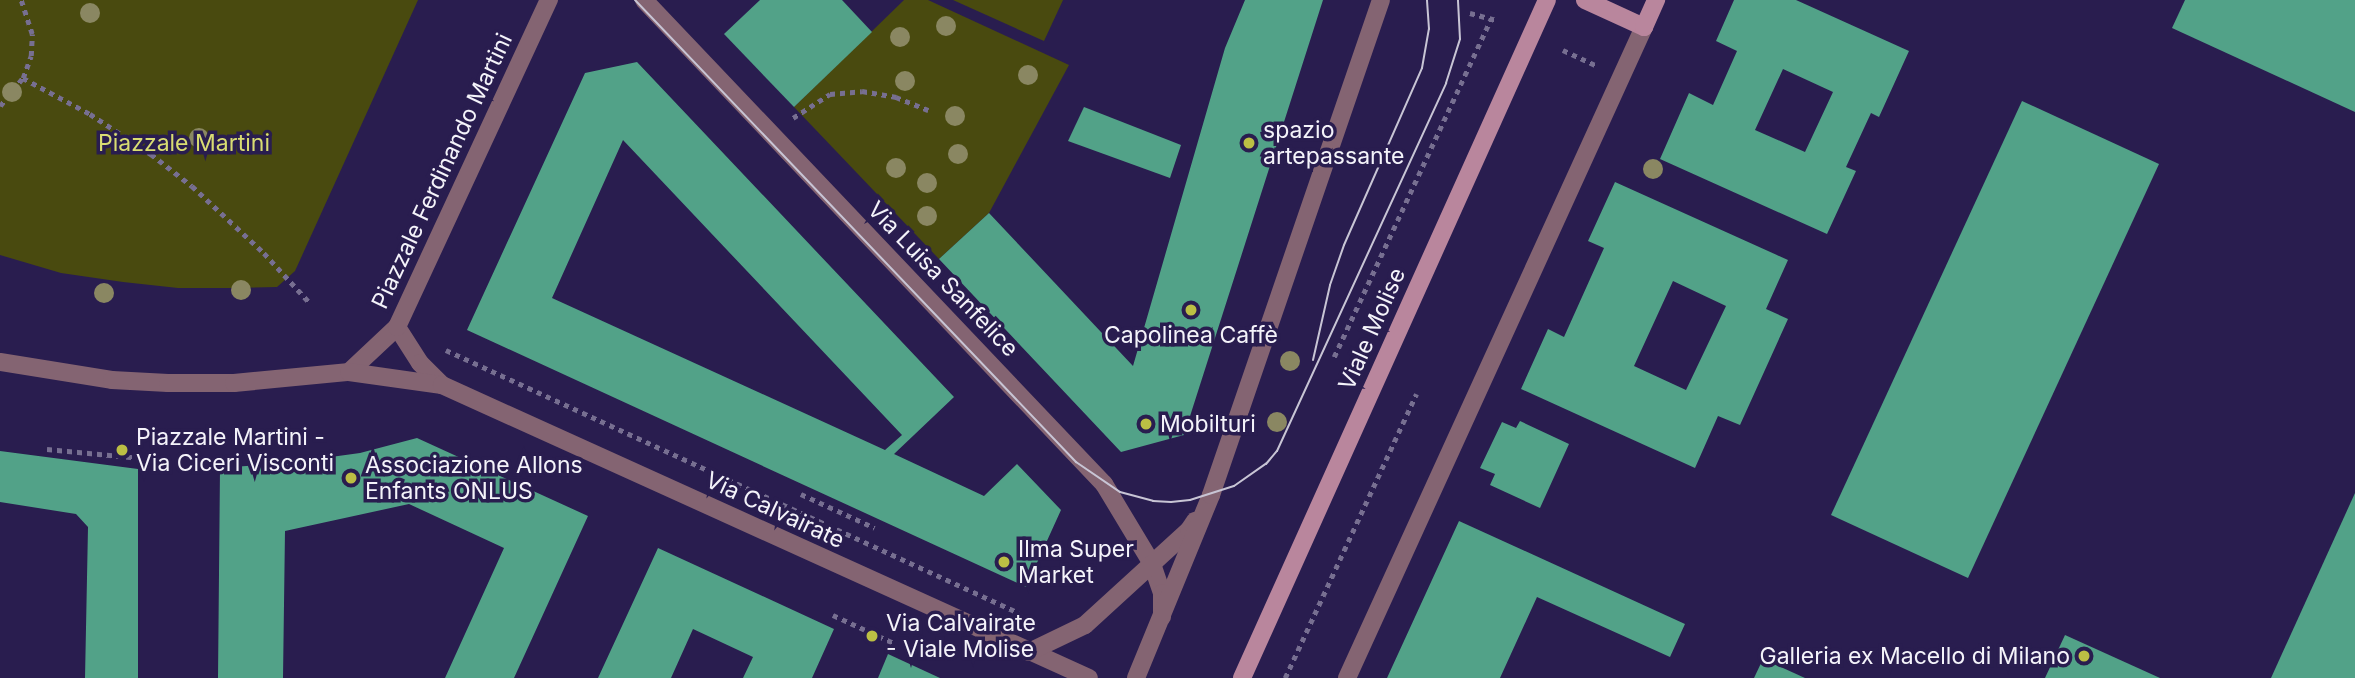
<!DOCTYPE html>
<meta charset="utf-8">
<style>
body{margin:0}
#map{position:relative;width:2355px;height:678px;overflow:hidden;background:#291d4f;font-family:Inter,sans-serif}
div>[style]{position:absolute}
[style*='--x']{left:calc(var(--x)*1px);top:calc(var(--y)*1px);width:calc(var(--w)*1px);rotate:calc(var(--a)*1deg)}
.green>*{inset:0;background:#494a0f}
.building>*{inset:0;background:#52a288}
.path>*{height:4.5px;margin-top:-2.25px;transform-origin:0;background:repeating-linear-gradient(90deg,#776f91 0 5px,transparent 0 10px)}
.street>*{height:18px;margin:-9px;padding:0 9px;transform-origin:9px;border-radius:9px;background:#846472}
.secondary>*{height:18px;margin:-9px;padding:0 9px;transform-origin:9px;border-radius:9px;background:#b9869d}
.tram>*{height:2px;margin:-1px;padding:0 1px;transform-origin:1px;border-radius:1px;background:#c8c5d5}
.trees>*{width:20px;height:20px;margin:-10px;border-radius:50%;background:#8a8762}
.dots>*{width:19px;height:19px;translate:-50% -50%;box-sizing:border-box;border:4px solid #291d4f;border-radius:50%}
span{translate:-50% -50%;white-space:nowrap;text-align:center;line-height:1.15;-webkit-text-stroke:7px #291d4f;paint-order:stroke}
.poi-label{font-size:23px;color:#f4f3fa}
.left{translate:0 -50%;text-align:left}
.right{translate:-100% -50%;text-align:right}
.park-label{font-size:23px;color:#d9dd72}
.street-label{font-size:23px;color:#f4f3fa}
</style>
<div id="map">
<div class="green">
<div style="clip-path:polygon(0 0,418px 0,295px 271px,277px 287px,231px 288px,178px 288px,123px 282px,61px 273px,0 255px)"></div>
<div style="clip-path:polygon(904px 0,928px 0,1069px 65px,989px 213px,939px 259px,794px 107px)"></div>
<div style="clip-path:polygon(953px 0,1063px 0,1044px 41px)"></div>
</div>
<div class="building">
<div style="clip-path:polygon(760px 0,842px 0,872px 32px,794px 107px,724px 34px)"></div>
<div style="clip-path:polygon(1245px 0,1323px 0,1184px 435px,1121px 452px,939px 259px,989px 213px,1133px 366px,1225px 48px)"></div>
<div style="clip-path:polygon(evenodd,1734px 0,1796px 0,1909px 51px,1879px 117px,1871px 113px,1846px 167px,1856px 171px,1827px 234px,1660px 159px,1689px 93px,1713px 105px,1737px 51px,1716px 41px,1734px 0,1783px 69px,1833px 92px,1805px 152px,1755px 130px,1783px 69px)"></div>
<div style="clip-path:polygon(2185px 0,2355px 0,2355px 112px,2172px 28px)"></div>
<div style="clip-path:polygon(evenodd,637px 62px,954px 397px,894px 454px,984px 496px,1017px 464px,1061px 510px,1026px 587px,467px 330px,585px 73px,637px 62px,623px 140px,902px 435px,885px 450px,552px 298px,623px 140px)"></div>
<div style="clip-path:polygon(2022px 101px,2159px 164px,1968px 578px,1831px 515px)"></div>
<div style="clip-path:polygon(1084px 107px,1181px 145px,1170px 178px,1068px 141px)"></div>
<div style="clip-path:polygon(evenodd,1615px 182px,1788px 260px,1766px 309px,1788px 319px,1740px 425px,1718px 416px,1695px 468px,1521px 389px,1548px 329px,1564px 337px,1604px 248px,1588px 241px,1615px 182px,1673px 281px,1726px 306px,1686px 390px,1634px 366px,1673px 281px)"></div>
<div style="clip-path:polygon(1520px 421px,1569px 444px,1540px 508px,1490px 485px,1495px 474px,1480px 468px,1502px 422px,1516px 428px)"></div>
<div style="clip-path:polygon(417px 438px,588px 516px,514px 678px,445px 678px,504px 548px,409px 504px,285px 531px,283px 678px,218px 678px,220px 468px,287px 463px,360px 453px)"></div>
<div style="clip-path:polygon(0 451px,138px 469px,138px 678px,85px 678px,88px 527px,76px 514px,0 502px)"></div>
<div style="clip-path:polygon(2355px 493px,2355px 678px,2271px 678px)"></div>
<div style="clip-path:polygon(1459px 521px,1685px 624px,1670px 657px,1537px 597px,1500px 678px,1387px 678px)"></div>
<div style="clip-path:polygon(658px 548px,834px 629px,812px 678px,743px 678px,753px 657px,693px 629px,671px 678px,598px 678px)"></div>
<div style="clip-path:polygon(2065px 635px,2160px 678px,2045px 678px)"></div>
<div style="clip-path:polygon(888px 654px,940px 678px,878px 678px)"></div>
<div style="clip-path:polygon(1763px 659px,1805px 678px,1754px 678px)"></div>
</div>
<div class="path">
<div style="--x:1470;--y:13;--w:28;--a:15"></div>
<div style="--x:1563;--y:50;--w:38;--a:25"></div>
<div style="--x:23;--y:78;--w:76;--a:28.2"></div>
<div style="--x:90;--y:114;--w:73;--a:33.3"></div>
<div style="--x:151;--y:154;--w:52;--a:38"></div>
<div style="--x:192;--y:186;--w:98;--a:42.9"></div>
<div style="--x:264;--y:253;--w:68;--a:47.4"></div>
<div style="--x:0;--y:106;--w:36;--a:-51"></div>
<div style="--x:23;--y:78;--w:23;--a:-70"></div>
<div style="--x:31;--y:56;--w:22;--a:-87"></div>
<div style="--x:32;--y:34;--w:36;--a:-108"></div>
<div style="--x:793;--y:118;--w:44;--a:-33"></div>
<div style="--x:830;--y:94;--w:32;--a:-5"></div>
<div style="--x:862;--y:91;--w:35;--a:10"></div>
<div style="--x:896;--y:97;--w:35;--a:22"></div>
<div style="--x:446;--y:350;--w:630;--a:24.65"></div>
<div style="--x:1019;--y:613;--w:4;--a:63"></div>
<div style="--x:1334;--y:357;--w:373;--a:-65.1"></div>
<div style="--x:47;--y:449;--w:94;--a:5.5"></div>
<div style="--x:801;--y:494;--w:81;--a:24.7"></div>
<div style="--x:833;--y:615;--w:67;--a:24.7"></div>
<div style="--x:1285;--y:678;--w:313;--a:-65.2"></div>
</div>
<div class="street">
<div style="--x:644;--y:0;--w:668;--a:46.46"></div>
<div style="--x:1104;--y:484;--w:93;--a:59"></div>
<div style="--x:1152;--y:564;--w:31;--a:71"></div>
<div style="--x:1162;--y:593;--w:24;--a:90"></div>
<div style="--x:397;--y:327;--w:43;--a:57.4"></div>
<div style="--x:420;--y:363;--w:31;--a:45"></div>
<div style="--x:0;--y:362;--w:113;--a:9.1"></div>
<div style="--x:112;--y:380;--w:56;--a:3.1"></div>
<div style="--x:168;--y:383;--w:66;--a:0"></div>
<div style="--x:234;--y:383;--w:116;--a:-5.5"></div>
<div style="--x:349;--y:372;--w:66;--a:-43.2"></div>
<div style="--x:397;--y:327;--w:361;--a:-65.1"></div>
<div style="--x:349;--y:372;--w:94;--a:8"></div>
<div style="--x:442;--y:385;--w:710;--a:24.36"></div>
<div style="--x:1029;--y:652;--w:62;--a:-25.7"></div>
<div style="--x:1085;--y:625;--w:141;--a:-42.4"></div>
<div style="--x:1189;--y:530;--w:11;--a:-56"></div>
<div style="--x:1136;--y:678;--w:198;--a:-67.7"></div>
<div style="--x:1211;--y:495;--w:523;--a:-71.05"></div>
<div style="--x:1347;--y:678;--w:716;--a:-65.48"></div>
</div>
<div class="secondary">
<div style="--x:1585;--y:0;--w:65;--a:24.6"></div>
<div style="--x:1644;--y:27;--w:30;--a:-66"></div>
<div style="--x:1242;--y:678;--w:743;--a:-65.78"></div>
</div>
<div class="tram">
<div style="--x:635;--y:0;--w:639;--a:46.33"></div>
<div style="--x:1076;--y:462;--w:53;--a:34.3"></div>
<div style="--x:1120;--y:492;--w:34;--a:15"></div>
<div style="--x:1153;--y:501;--w:18;--a:3"></div>
<div style="--x:1171;--y:502;--w:19;--a:-6"></div>
<div style="--x:1190;--y:500;--w:46;--a:-17.7"></div>
<div style="--x:1234;--y:486;--w:39;--a:-35"></div>
<div style="--x:1266;--y:464;--w:17;--a:-50"></div>
<div style="--x:1277;--y:451;--w:405;--a:-65.3"></div>
<div style="--x:1446;--y:83;--w:46;--a:-72.3"></div>
<div style="--x:1460;--y:39;--w:39;--a:-93"></div>
<div style="--x:1313;--y:360;--w:77;--a:-77.2"></div>
<div style="--x:1330;--y:285;--w:42;--a:-70.7"></div>
<div style="--x:1344;--y:245;--w:193;--a:-66.2"></div>
<div style="--x:1422;--y:68;--w:40;--a:-80"></div>
<div style="--x:1429;--y:29;--w:29;--a:-94"></div>
</div>
<div class="trees">
<div style="left:90px;top:13px"></div>
<div style="left:946px;top:26px"></div>
<div style="left:900px;top:37px"></div>
<div style="left:1028px;top:75px"></div>
<div style="left:905px;top:81px"></div>
<div style="left:12px;top:92px"></div>
<div style="left:955px;top:116px"></div>
<div style="left:199px;top:138px"></div>
<div style="left:958px;top:154px"></div>
<div style="left:896px;top:168px"></div>
<div style="left:1653px;top:169px"></div>
<div style="left:927px;top:183px"></div>
<div style="left:927px;top:216px"></div>
<div style="left:241px;top:290px"></div>
<div style="left:104px;top:293px"></div>
<div style="left:1290px;top:361px"></div>
<div style="left:1277px;top:422px"></div>
</div>
<div class="dots">
<div style="left:1249px;top:143px;background:#bcbf44"></div>
<div style="left:1191px;top:310px;background:#bcbf44"></div>
<div style="left:1146px;top:424px;background:#bcbf44"></div>
<div style="left:122px;top:450px;background:#bcbf44"></div>
<div style="left:351px;top:478px;background:#bcbf44"></div>
<div style="left:1004px;top:562px;background:#bcbf44"></div>
<div style="left:872px;top:636px;background:#bcbf44"></div>
<div style="left:2084px;top:656px;background:#bcbf44"></div>
</div>
<div class="poi-label">
<span class="left" style="left:1263px;top:143px">spazio<br>artepassante</span>
<span style="left:1191px;top:335px">Capolinea Caffè</span>
<span class="left" style="left:1160px;top:424px">Mobilturi</span>
<span class="left" style="left:136px;top:450px">Piazzale Martini -<br>Via Ciceri Visconti</span>
<span class="left" style="left:365px;top:478px">Associazione Allons<br>Enfants ONLUS</span>
<span class="left" style="left:1018px;top:562px">Ilma Super<br>Market</span>
<span class="left" style="left:886px;top:636px">Via Calvairate<br>- Viale Molise</span>
<span class="right" style="left:2070px;top:656px">Galleria ex Macello di Milano</span>
</div>
<div class="park-label">
<span style="left:184px;top:143px">Piazzale Martini</span>
</div>
<div class="street-label">
<span style="left:442px;top:171px;rotate:-65deg">Piazzale Ferdinando Martini</span>
<span style="left:943px;top:279px;rotate:46deg">Via Luisa Sanfelice</span>
<span style="left:1372px;top:329px;rotate:-66deg">Viale Molise</span>
<span style="left:775px;top:510px;rotate:25deg">Via Calvairate</span>
</div>
</div>
